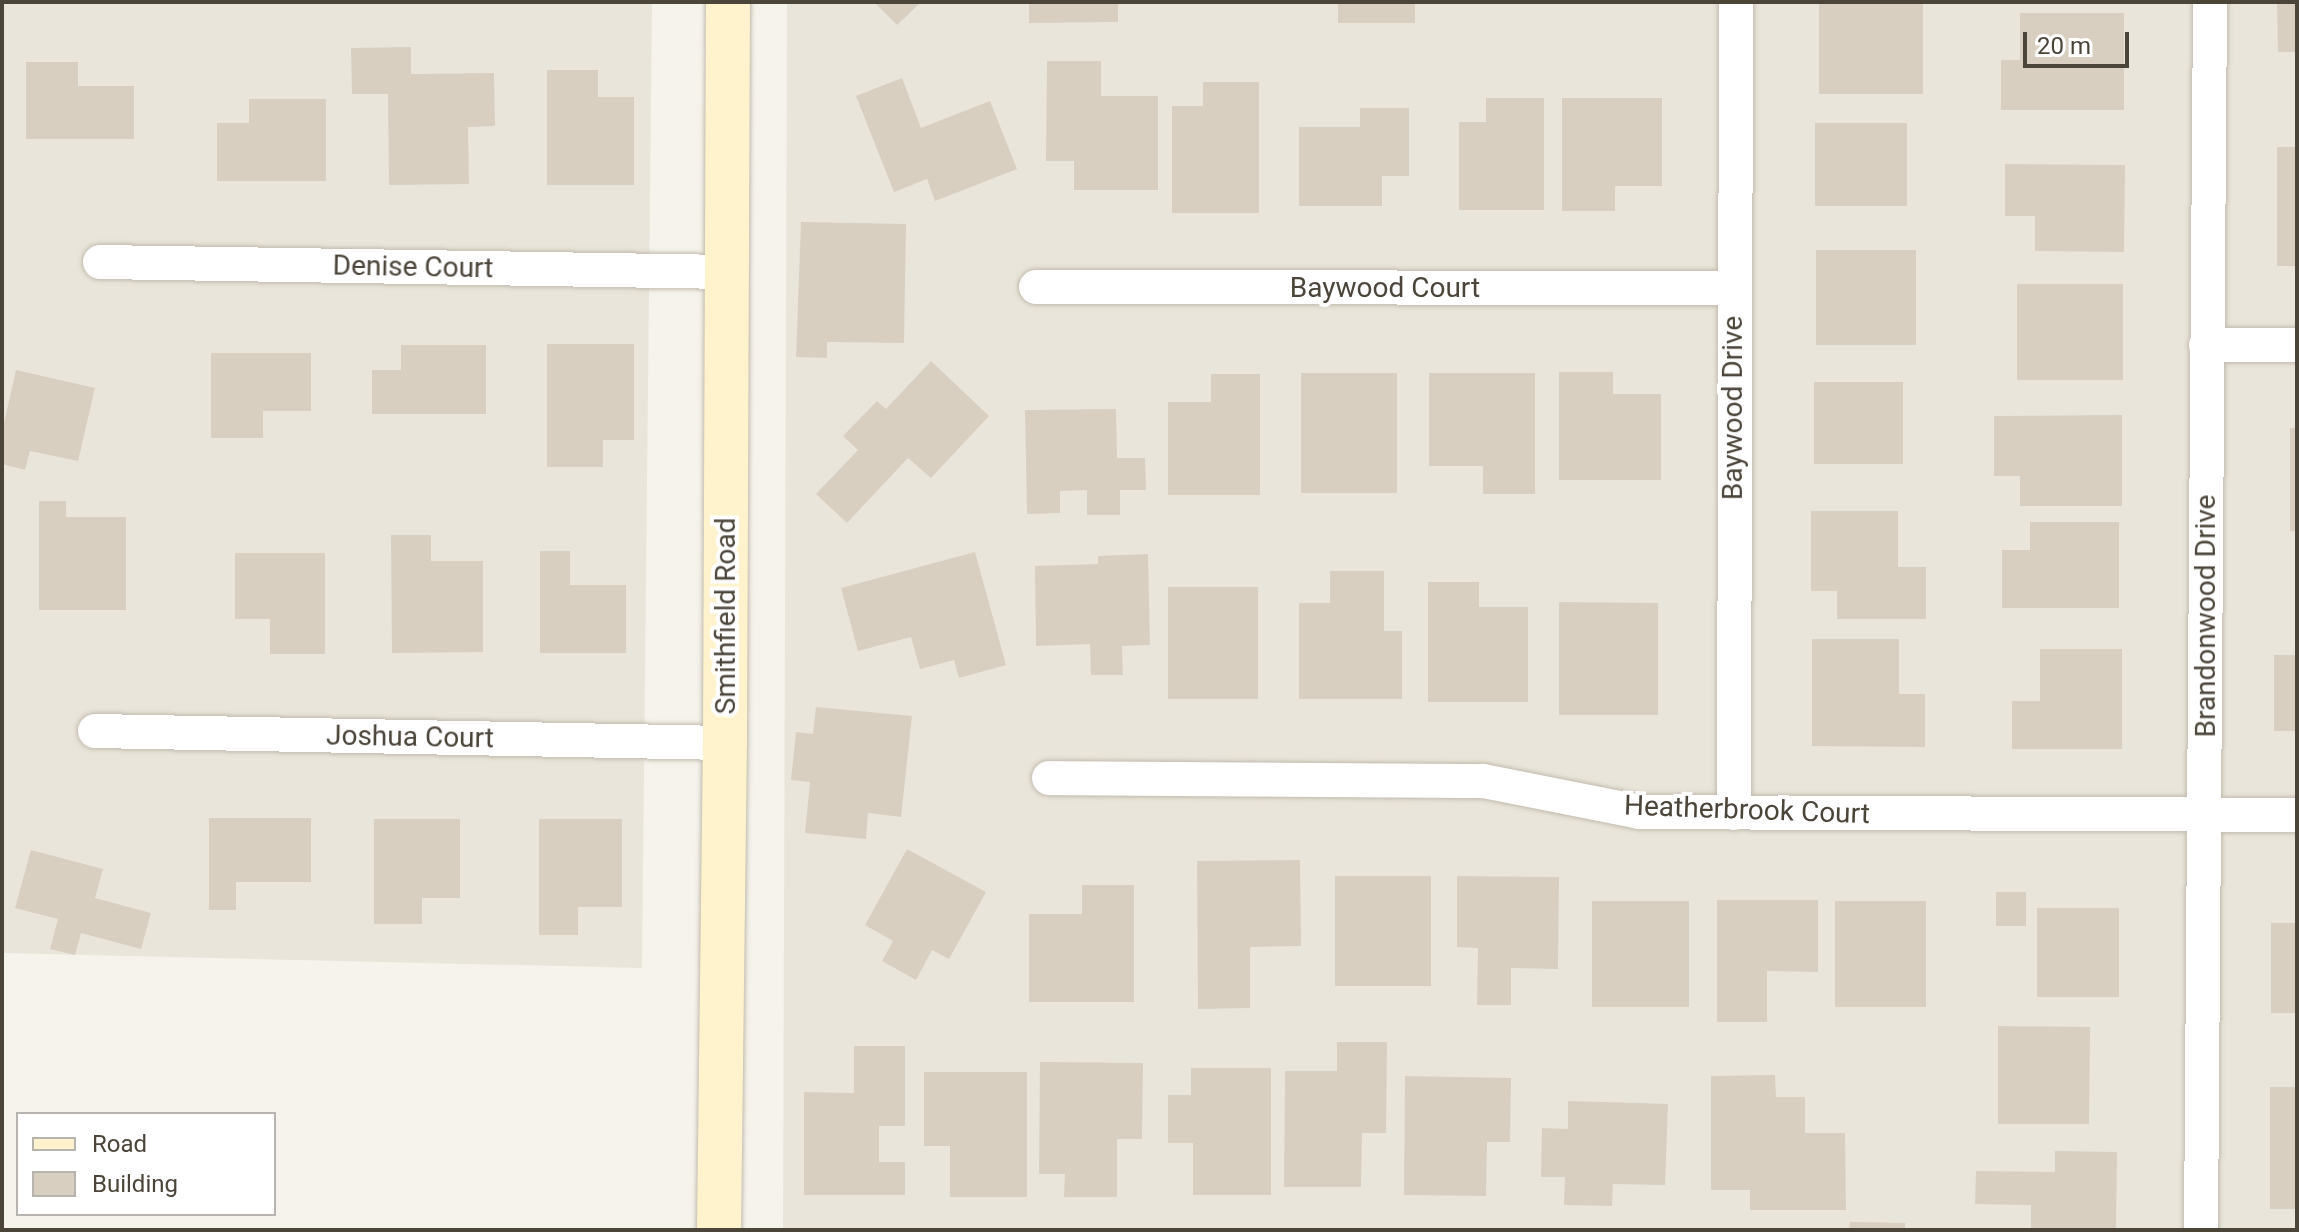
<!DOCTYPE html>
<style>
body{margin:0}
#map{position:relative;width:2299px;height:1232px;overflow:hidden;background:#f6f3ec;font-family:Roboto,sans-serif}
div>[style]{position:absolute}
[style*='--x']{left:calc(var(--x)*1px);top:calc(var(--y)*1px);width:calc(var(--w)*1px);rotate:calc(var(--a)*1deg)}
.residential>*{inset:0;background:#eae5da}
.building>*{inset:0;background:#d8cfc1}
.roads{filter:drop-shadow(0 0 2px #c2bbae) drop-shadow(0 0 2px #c2bbae)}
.minor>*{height:34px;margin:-17px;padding:0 17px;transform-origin:17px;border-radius:17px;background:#fff}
.secondary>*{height:44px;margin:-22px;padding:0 22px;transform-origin:22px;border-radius:22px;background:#fff3cd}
span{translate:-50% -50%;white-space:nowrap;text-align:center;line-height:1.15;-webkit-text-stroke:8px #fff;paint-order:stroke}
.street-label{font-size:28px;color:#4b4439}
.frame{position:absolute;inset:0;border:4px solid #4b4439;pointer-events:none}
.legend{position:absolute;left:16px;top:1112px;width:260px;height:104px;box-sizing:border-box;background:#fff;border:2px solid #b7b4b0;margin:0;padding:10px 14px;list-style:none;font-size:24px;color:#4b4439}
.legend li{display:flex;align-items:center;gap:16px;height:40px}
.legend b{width:40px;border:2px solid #b7b4b0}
.scale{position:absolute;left:2023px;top:32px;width:106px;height:36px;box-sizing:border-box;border:4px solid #4b4439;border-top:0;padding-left:10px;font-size:24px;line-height:28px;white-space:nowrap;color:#4b4439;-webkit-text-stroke:6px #fff;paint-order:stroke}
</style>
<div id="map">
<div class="residential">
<div style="clip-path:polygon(2px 2px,652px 2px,642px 968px,2px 953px)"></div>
<div style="clip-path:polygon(787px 2px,2297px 2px,2297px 1230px,783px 1230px)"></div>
</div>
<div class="building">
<div style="clip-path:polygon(874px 2px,921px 2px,897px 25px)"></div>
<div style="clip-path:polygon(1029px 2px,1118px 2px,1118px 22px,1029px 23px)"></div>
<div style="clip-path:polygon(1338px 2px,1415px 2px,1415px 23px,1338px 23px)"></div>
<div style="clip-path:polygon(1819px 2px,1923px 2px,1923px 94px,1819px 94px)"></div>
<div style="clip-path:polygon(2277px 2px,2297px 2px,2297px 52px,2278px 52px)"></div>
<div style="clip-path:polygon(2020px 13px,2124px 13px,2124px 110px,2001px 110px,2001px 60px,2020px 60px)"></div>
<div style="clip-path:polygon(411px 47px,411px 74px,494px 73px,495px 126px,468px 127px,469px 184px,389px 185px,388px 94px,352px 94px,351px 48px)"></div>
<div style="clip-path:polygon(1047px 61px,1101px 61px,1101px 96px,1158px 96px,1158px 190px,1074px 190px,1074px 161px,1046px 161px)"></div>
<div style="clip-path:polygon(26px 62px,78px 62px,78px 86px,134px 86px,134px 139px,26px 139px)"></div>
<div style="clip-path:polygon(547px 70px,598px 70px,598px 97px,634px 97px,634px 185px,547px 185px)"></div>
<div style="clip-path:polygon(902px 78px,921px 128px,990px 101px,1017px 169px,935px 201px,927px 179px,894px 192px,856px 96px)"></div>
<div style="clip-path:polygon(1203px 82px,1259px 82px,1259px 213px,1172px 213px,1172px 106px,1203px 106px)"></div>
<div style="clip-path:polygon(1486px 98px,1544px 98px,1544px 210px,1459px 210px,1459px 122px,1486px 122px)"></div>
<div style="clip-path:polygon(1562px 98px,1662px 98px,1662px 186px,1615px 186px,1615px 211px,1562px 211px)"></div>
<div style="clip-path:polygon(249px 99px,326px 99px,326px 181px,217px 181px,217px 123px,249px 123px)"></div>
<div style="clip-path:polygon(1360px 108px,1409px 108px,1409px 176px,1382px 176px,1382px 206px,1299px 206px,1299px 127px,1360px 127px)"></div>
<div style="clip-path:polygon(1815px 123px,1907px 123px,1907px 206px,1815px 206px)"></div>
<div style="clip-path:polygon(2277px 147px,2297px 147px,2297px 266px,2277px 266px)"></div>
<div style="clip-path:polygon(2005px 164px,2125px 165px,2124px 252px,2035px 251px,2035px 216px,2005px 216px)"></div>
<div style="clip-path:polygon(801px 222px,906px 224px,904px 343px,827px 342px,827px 358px,796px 357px)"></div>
<div style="clip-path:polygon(1816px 250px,1916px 250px,1916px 345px,1816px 345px)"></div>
<div style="clip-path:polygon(2017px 284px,2123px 284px,2123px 380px,2017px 380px)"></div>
<div style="clip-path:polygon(547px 344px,634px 344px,634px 440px,603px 440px,603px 467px,547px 467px)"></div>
<div style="clip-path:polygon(401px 345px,486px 345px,486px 414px,372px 414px,372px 370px,401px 370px)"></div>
<div style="clip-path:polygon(211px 353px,311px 353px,311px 411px,263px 411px,263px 438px,211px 438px)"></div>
<div style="clip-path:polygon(931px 361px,989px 416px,931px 478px,908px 458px,847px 523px,816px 494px,858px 450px,843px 436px,877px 401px,886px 409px)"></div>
<div style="clip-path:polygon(16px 370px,95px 388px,78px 461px,30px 451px,25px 470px,2px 464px,2px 432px)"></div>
<div style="clip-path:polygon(1559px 372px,1613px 372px,1613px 394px,1661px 394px,1661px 480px,1559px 480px)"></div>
<div style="clip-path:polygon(1301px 373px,1397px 373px,1397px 493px,1301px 493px)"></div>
<div style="clip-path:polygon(1429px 373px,1535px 373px,1535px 494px,1483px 494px,1483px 466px,1429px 466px)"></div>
<div style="clip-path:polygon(1211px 374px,1260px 374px,1260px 495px,1168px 495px,1168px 402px,1211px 402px)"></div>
<div style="clip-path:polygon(1814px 382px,1903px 382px,1903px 464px,1814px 464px)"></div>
<div style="clip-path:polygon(1116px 409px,1117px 458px,1145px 458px,1146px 490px,1120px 490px,1120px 515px,1087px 515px,1087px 490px,1060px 491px,1060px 513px,1027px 514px,1025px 410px)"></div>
<div style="clip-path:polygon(2122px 415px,2122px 506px,2020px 506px,2020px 476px,1994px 476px,1994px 416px)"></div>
<div style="clip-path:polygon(2290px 428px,2297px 428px,2297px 531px,2290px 531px)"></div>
<div style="clip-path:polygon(39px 501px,66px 501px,66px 517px,126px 517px,126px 610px,39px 610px)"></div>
<div style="clip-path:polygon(1811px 511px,1898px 511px,1898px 567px,1926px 567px,1926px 619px,1837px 619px,1837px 591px,1811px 591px)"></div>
<div style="clip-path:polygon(2030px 522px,2119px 522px,2119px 608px,2002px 608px,2002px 550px,2030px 550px)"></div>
<div style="clip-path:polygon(391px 535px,431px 535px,431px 561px,483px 561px,483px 652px,392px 653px)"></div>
<div style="clip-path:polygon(540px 551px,570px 551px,570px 585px,626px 585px,626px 653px,540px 653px)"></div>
<div style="clip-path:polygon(975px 552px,1006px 665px,959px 678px,954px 660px,920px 669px,911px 637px,858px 651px,841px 588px)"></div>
<div style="clip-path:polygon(235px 553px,325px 553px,325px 654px,270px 654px,270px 619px,235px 619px)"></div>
<div style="clip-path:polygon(1148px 554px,1150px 645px,1122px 646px,1123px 675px,1091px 675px,1090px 644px,1036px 646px,1035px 566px,1098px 564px,1098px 556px)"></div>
<div style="clip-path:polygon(1330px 571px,1384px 571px,1384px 631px,1402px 631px,1402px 699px,1299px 699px,1299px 603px,1330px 603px)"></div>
<div style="clip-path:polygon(1428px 582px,1479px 582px,1479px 607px,1528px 607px,1528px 702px,1428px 702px)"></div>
<div style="clip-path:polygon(1168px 587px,1258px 587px,1258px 699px,1168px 699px)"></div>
<div style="clip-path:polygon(1559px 602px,1658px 603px,1658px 715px,1559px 715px)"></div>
<div style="clip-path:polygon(1812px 639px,1899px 639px,1899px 694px,1925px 694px,1925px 747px,1812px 746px)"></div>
<div style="clip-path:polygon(2040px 649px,2122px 649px,2122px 749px,2012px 749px,2012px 701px,2040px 701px)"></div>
<div style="clip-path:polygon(2274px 655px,2297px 655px,2297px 731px,2274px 731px)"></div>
<div style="clip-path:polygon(816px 707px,912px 716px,901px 817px,868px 813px,866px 839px,805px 833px,810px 782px,791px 780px,796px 732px,813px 734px)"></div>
<div style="clip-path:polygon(209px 818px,311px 818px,311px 882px,236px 882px,236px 910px,209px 910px)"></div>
<div style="clip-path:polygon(374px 819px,460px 819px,460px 898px,422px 898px,422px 924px,374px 924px)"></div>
<div style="clip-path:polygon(539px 819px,622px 819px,622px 907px,578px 907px,578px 935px,539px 935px)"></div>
<div style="clip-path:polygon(907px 849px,986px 892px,949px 959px,932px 950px,916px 980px,882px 961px,893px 941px,865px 925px)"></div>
<div style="clip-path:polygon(31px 850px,103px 869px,95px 898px,151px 913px,141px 949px,81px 933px,75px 955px,50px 949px,58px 919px,15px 908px)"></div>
<div style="clip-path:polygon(1300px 860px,1301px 946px,1250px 947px,1250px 1008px,1198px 1009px,1197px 861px)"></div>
<div style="clip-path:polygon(1335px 876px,1431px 876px,1431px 986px,1335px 986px)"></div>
<div style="clip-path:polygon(1457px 876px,1559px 877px,1558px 969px,1511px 968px,1511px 1005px,1477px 1005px,1478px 948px,1457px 947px)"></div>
<div style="clip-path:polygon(1082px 885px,1134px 885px,1134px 1002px,1029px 1002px,1029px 914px,1082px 914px)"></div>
<div style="clip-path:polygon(1996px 892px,2026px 892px,2026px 926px,1996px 926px)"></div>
<div style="clip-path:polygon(1717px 900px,1818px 900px,1818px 972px,1767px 971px,1767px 1022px,1717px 1022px)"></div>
<div style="clip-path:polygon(1592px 901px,1689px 901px,1689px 1007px,1592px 1007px)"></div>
<div style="clip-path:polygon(1835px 901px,1926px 901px,1926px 1007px,1835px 1007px)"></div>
<div style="clip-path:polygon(2037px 908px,2119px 908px,2119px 997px,2037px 997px)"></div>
<div style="clip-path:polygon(2271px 923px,2297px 923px,2297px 1013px,2271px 1013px)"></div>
<div style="clip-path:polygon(1998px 1026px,2090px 1027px,2089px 1124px,1998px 1124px)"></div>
<div style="clip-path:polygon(1337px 1042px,1387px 1042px,1386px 1133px,1362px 1133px,1361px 1187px,1284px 1187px,1285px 1071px,1337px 1071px)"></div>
<div style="clip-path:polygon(854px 1046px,905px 1046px,905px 1126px,879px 1126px,879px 1162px,905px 1162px,905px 1195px,804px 1195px,804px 1092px,854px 1093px)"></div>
<div style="clip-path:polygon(1040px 1062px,1143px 1063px,1142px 1139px,1117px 1139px,1117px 1197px,1064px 1197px,1065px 1174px,1039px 1174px)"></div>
<div style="clip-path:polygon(1191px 1068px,1271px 1068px,1271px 1195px,1193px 1195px,1193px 1143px,1168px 1143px,1168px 1095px,1191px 1095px)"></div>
<div style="clip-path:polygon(924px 1072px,1027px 1072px,1027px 1197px,950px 1197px,950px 1146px,924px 1146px)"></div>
<div style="clip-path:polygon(1775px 1075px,1776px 1097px,1805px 1097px,1805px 1133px,1845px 1133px,1846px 1210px,1750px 1210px,1750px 1190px,1711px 1190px,1711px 1076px)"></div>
<div style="clip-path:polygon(1405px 1076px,1511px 1078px,1510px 1142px,1487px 1142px,1486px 1196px,1404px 1195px)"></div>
<div style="clip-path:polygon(2270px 1087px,2297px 1087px,2297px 1209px,2270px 1209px)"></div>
<div style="clip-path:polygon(1568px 1101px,1668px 1104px,1665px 1185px,1613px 1184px,1612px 1206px,1564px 1205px,1565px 1177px,1541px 1177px,1542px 1128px,1568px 1129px)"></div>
<div style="clip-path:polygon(2055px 1151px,2117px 1152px,2116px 1230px,2031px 1230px,2031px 1205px,1975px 1204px,1976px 1171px,2055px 1172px)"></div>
<div style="clip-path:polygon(1850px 1222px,1905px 1223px,1905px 1230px,1849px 1230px)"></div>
</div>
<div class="roads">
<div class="minor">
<div style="--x:100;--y:262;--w:627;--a:0.91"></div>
<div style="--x:1036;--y:287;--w:697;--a:0.08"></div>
<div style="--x:2206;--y:345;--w:91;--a:0"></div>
<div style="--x:95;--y:731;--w:630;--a:1.09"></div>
<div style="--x:1049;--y:778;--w:434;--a:0.4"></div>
<div style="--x:1483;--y:781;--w:159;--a:11.2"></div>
<div style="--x:1639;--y:812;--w:658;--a:0.26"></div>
<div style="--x:1734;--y:813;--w:811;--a:-89.86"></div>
<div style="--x:2201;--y:1230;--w:1228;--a:-89.58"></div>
</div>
<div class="secondary">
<div style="--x:719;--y:1230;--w:487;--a:-89.3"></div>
<div style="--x:725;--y:743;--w:741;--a:-89.77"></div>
</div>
</div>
<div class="street-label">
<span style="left:413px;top:267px;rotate:1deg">Denise Court</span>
<span style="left:1385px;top:288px">Baywood Court</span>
<span style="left:1733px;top:408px;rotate:-90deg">Baywood Drive</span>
<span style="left:726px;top:616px;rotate:-90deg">Smithfield Road</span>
<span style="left:2206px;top:616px;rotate:-90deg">Brandonwood Drive</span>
<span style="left:410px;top:737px;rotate:1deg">Joshua Court</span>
<span style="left:1747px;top:810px;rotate:2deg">Heatherbrook Court</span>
</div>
<div class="frame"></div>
<ul class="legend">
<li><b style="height:10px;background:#fff3cd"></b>Road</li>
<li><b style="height:22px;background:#d8cfc1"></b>Building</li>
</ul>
<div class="scale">20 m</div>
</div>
